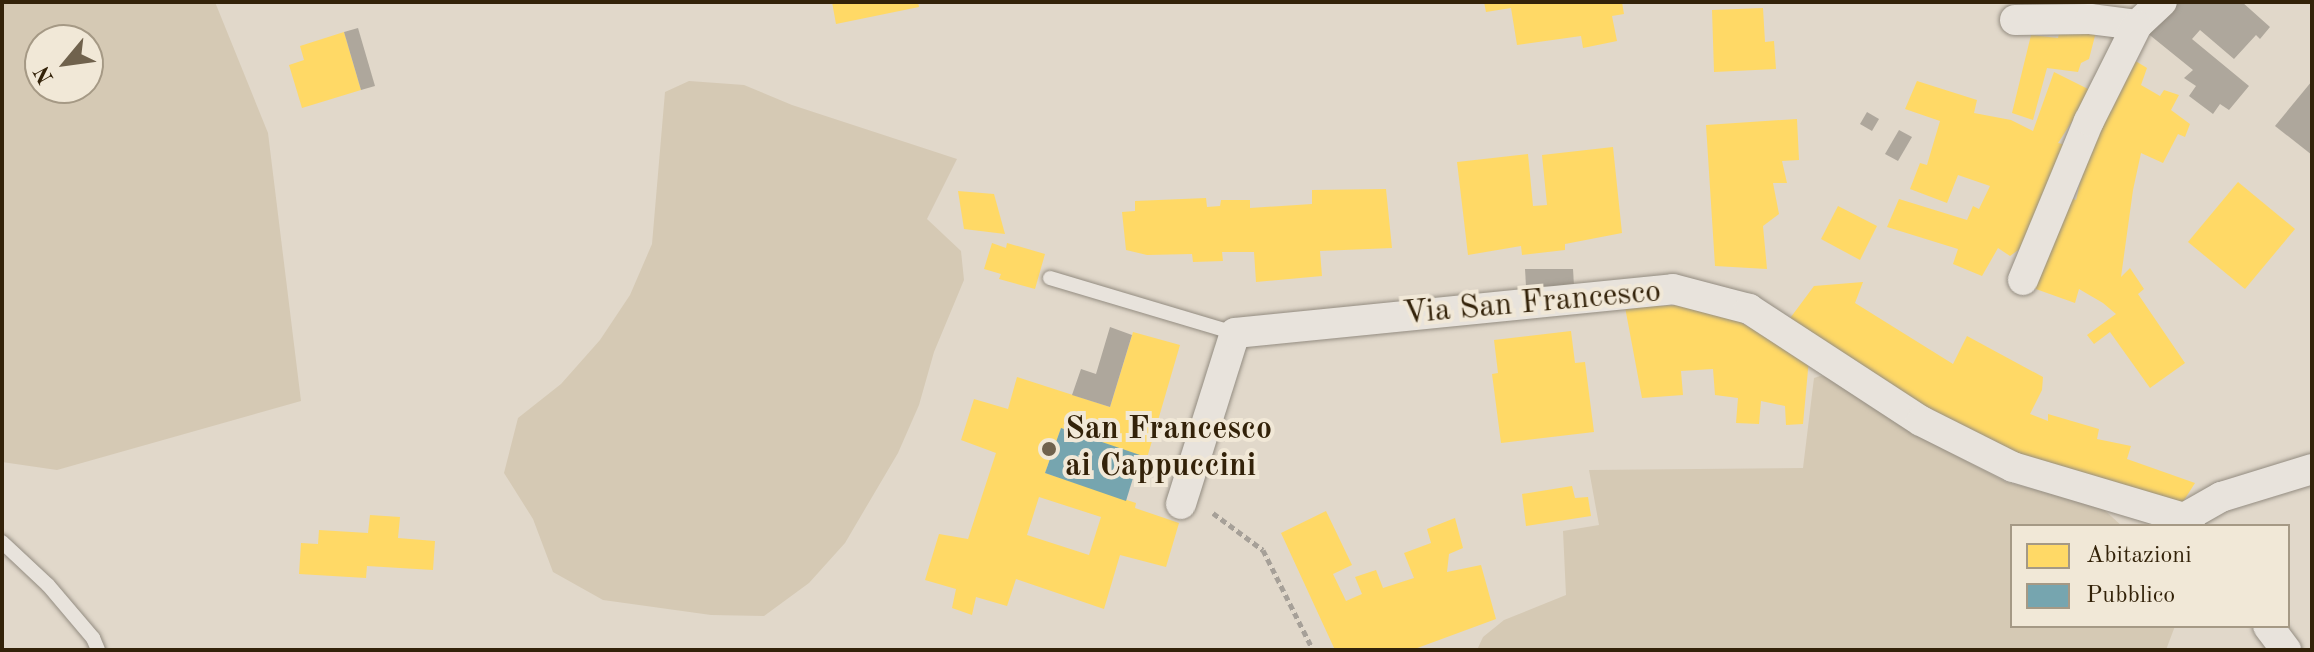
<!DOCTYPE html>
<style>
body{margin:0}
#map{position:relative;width:2314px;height:652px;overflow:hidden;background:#e1d8ca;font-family:"Old Standard TT",serif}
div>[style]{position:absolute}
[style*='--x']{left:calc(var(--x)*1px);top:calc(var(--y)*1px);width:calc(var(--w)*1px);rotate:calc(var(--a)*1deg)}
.green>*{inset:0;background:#d5c9b4}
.homes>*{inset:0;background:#ffd966}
.public>*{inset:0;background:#76a5af}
.building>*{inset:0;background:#aea79c}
.path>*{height:5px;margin-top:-2.5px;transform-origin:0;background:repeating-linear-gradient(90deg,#a6a098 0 6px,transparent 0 10px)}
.roads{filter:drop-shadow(0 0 2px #938c81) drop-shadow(0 0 2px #938c81)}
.service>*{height:14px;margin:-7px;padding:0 7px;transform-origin:7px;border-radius:7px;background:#e8e3dc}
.minor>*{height:30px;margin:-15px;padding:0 15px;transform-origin:15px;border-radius:15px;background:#e8e3dc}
.dots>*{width:22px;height:22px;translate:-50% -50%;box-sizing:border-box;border:4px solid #f1e8d7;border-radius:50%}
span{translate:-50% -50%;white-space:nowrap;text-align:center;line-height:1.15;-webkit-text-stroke:8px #f1e8d7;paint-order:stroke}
.street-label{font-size:32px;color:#332209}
.poi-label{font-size:32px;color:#332209;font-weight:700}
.left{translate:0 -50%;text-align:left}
.frame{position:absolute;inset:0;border:4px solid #332209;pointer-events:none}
.legend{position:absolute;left:2010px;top:524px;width:280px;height:104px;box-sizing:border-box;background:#f1e8d7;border:2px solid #a59985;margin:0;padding:10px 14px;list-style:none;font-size:24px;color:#332209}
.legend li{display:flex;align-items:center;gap:16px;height:40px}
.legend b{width:40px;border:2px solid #a59985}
.north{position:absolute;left:24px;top:24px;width:80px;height:80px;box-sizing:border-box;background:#f1e8d7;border:2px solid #a59985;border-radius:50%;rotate:241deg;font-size:22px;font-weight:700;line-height:32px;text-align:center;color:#332209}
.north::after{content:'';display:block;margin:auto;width:28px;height:36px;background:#70624d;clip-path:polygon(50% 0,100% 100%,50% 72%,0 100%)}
</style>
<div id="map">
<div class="green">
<div style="clip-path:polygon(evenodd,2px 2px,215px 2px,268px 133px,301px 401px,57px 470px,2px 462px,2px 2px,40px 40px,88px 40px,88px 88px,40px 88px,40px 40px)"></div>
<div style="clip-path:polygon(689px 81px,744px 85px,792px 105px,957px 159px,927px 219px,961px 251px,964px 280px,934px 352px,919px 405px,898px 453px,845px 543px,809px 583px,764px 616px,711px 615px,603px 600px,553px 572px,533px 519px,504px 473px,518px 418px,561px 384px,600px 340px,630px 295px,652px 244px,665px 92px)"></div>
<div style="clip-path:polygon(1820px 376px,1829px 377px,1934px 444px,2006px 482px,2101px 507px,2122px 526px,2012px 526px,2012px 626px,2175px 626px,2166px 650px,1477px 650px,1483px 637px,1504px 620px,1566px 595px,1563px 531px,1599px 525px,1589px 470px,1803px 468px,1814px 378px)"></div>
</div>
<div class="homes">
<div style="clip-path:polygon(832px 2px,918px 2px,919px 7px,836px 24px)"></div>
<div style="clip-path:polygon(1484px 2px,1622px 2px,1624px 14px,1612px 16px,1617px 41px,1583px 48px,1581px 36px,1517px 45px,1511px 8px,1486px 12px)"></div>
<div style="clip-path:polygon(1763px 8px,1765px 42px,1774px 41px,1776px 69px,1714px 72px,1712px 10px)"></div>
<div style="clip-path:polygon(2097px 28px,2089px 59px,2081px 63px,2078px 72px,2047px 68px,2033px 120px,2012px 113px,2031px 35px,2058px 38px,2060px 29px)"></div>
<div style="clip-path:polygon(344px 32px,361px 90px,302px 108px,289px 65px,304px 60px,300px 46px)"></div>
<div style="clip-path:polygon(2129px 57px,2147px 68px,2141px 85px,2160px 96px,2164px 90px,2179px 95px,2171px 110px,2190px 124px,2185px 137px,2178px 134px,2163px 163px,2141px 153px,2133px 190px,2121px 277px,2130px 268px,2144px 289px,2138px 294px,2185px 363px,2150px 388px,2110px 332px,2094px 344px,2087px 335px,2116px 314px,2103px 303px,2079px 289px,2075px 303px,2033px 288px,2070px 198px,2076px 200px,2082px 174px)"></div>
<div style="clip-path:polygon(2054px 72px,2092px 91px,2058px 143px,2069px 146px,2028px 243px,2010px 256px,1998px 248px,1982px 276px,1953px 264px,1958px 249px,1887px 227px,1899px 199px,1967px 220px,1973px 206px,1979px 209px,1990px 186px,1958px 175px,1947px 203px,1910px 189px,1920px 163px,1927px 165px,1940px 121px,1905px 109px,1917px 81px,1977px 100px,1974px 113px,2011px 120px,2033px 131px)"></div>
<div style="clip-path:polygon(1797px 119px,1799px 160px,1782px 161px,1787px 183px,1773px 183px,1779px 214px,1763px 226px,1767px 269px,1715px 266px,1706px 125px)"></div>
<div style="clip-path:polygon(1613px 147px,1622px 233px,1565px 244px,1565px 250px,1522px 255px,1521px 246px,1468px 255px,1457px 162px,1528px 154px,1533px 206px,1547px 205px,1542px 155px)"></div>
<div style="clip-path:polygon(2238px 182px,2295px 229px,2245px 289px,2188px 242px)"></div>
<div style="clip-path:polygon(1386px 189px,1392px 248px,1320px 251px,1322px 276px,1256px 282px,1254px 252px,1222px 252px,1223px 261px,1193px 262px,1192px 254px,1147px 255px,1126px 250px,1122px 212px,1135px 211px,1135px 201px,1206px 198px,1207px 207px,1220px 206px,1221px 200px,1250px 200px,1250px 208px,1312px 204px,1312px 190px)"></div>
<div style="clip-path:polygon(958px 191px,994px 194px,1005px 234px,964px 229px)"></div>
<div style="clip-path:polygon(1838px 206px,1877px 226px,1860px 260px,1821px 239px)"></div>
<div style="clip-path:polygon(992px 243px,1006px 248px,1007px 243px,1045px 254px,1035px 289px,999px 279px,1001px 274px,984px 269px)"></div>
<div style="clip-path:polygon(1863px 282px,1855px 303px,1953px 364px,1967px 336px,2043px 377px,2042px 390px,2030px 414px,2048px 421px,2048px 414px,2099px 429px,2097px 439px,2131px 446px,2127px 459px,2195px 483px,2181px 505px,2015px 455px,1925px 410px,1788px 321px,1814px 286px)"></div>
<div style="clip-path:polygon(1683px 305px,1729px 316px,1809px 359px,1803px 424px,1786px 425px,1785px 406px,1761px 401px,1759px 424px,1736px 423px,1738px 398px,1715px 395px,1713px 369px,1681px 371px,1683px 395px,1642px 398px,1625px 307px)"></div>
<div style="clip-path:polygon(1571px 331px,1575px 363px,1585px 362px,1594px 432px,1501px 443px,1492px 374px,1498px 373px,1494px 340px)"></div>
<div style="clip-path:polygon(evenodd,1133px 332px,1180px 345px,1147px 458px,1061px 428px,1045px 473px,1136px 503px,1135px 508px,1179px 523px,1166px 567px,1120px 555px,1104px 609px,1016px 579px,1007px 606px,976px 597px,972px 615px,952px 608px,956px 589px,925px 580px,939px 534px,968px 539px,996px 453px,961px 440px,974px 399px,1008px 409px,1017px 377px,1110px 407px,1133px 332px,1039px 497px,1101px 517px,1089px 555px,1027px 535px,1039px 497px)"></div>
<div style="clip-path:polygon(1572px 486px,1575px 498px,1588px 497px,1591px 516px,1526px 526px,1522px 494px)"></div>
<div style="clip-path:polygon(1326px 511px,1352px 565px,1333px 574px,1346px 601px,1362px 594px,1355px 577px,1376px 570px,1383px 588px,1414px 578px,1404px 553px,1431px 543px,1427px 529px,1455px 518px,1463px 548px,1449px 554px,1447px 572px,1481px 565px,1496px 619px,1412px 650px,1335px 650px,1281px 533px)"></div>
<div style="clip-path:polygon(370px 515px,400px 517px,398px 538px,435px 541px,433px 570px,367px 566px,366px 578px,299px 574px,301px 543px,318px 544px,319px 530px,368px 533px)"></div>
</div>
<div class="public">
<div style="clip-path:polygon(1061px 428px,1140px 455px,1126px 501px,1045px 473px)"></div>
</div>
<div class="building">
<div style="clip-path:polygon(2174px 2px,2242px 2px,2270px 27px,2260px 39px,2256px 35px,2234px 59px,2200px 30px,2192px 39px,2249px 86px,2229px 110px,2220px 104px,2213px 114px,2189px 96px,2196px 86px,2184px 78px,2193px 70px,2146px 32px)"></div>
<div style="clip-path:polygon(358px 28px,375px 86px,361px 90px,344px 32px)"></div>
<div style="clip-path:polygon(2312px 81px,2312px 155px,2275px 126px)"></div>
<div style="clip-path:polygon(1867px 112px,1879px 119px,1872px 131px,1860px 124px)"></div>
<div style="clip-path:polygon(1899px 130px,1912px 137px,1898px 161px,1885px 154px)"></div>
<div style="clip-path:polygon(1525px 269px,1573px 269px,1574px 286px,1526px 286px)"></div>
<div style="clip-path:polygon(1110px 327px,1132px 335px,1110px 407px,1072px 395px,1081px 369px,1096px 374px)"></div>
</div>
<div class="path">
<div style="--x:1213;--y:513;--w:62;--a:36.5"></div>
<div style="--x:1263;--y:550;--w:112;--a:63.4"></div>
</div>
<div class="roads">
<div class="service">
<div style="--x:1050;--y:278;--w:193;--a:16.6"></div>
<div style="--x:2;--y:542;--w:63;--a:43.1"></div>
<div style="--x:48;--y:585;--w:70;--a:49.7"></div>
<div style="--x:93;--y:638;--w:13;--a:67"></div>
</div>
<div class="minor">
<div style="--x:2015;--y:20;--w:75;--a:-0.8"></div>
<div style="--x:2090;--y:19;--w:47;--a:7.3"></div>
<div style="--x:2137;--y:25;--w:34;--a:-43"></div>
<div style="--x:2023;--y:280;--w:172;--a:-67.5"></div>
<div style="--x:2089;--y:121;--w:107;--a:-63.4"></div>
<div style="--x:1181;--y:504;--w:179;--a:-72.5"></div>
<div style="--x:1235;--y:333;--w:440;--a:-5.7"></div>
<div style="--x:1673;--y:289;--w:79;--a:14.7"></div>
<div style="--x:1749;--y:309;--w:205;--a:33.1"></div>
<div style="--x:1921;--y:421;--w:103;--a:26.6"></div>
<div style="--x:2013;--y:467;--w:178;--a:16.6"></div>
<div style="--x:2184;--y:518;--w:10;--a:53"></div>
<div style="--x:2184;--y:518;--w:43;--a:-29.6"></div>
<div style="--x:2221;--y:497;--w:95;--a:-17.1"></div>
<div style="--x:2268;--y:626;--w:30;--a:53"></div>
</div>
</div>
<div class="dots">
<div style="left:1049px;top:449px;background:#70624d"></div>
</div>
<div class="street-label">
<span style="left:1532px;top:304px;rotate:-5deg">Via San Francesco</span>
</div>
<div class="poi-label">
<span class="left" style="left:1065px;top:449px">San Francesco<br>ai Cappuccini</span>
</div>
<div class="frame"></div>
<ul class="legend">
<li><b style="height:22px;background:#ffd966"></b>Abitazioni</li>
<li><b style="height:22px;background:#76a5af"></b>Pubblico</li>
</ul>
<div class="north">N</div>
</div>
